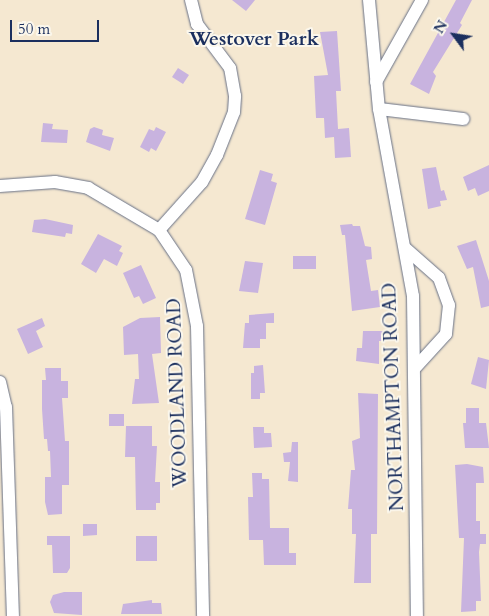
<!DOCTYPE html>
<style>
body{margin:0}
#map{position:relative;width:489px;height:616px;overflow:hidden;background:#f5e8d1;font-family:Cardo,serif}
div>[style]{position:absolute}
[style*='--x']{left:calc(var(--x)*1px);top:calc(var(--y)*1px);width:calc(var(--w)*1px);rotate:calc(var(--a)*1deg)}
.building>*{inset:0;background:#c8b3df}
.roads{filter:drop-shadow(0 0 1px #677086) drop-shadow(0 0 1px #677086)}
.minor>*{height:12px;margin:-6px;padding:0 6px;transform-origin:6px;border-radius:6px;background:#fff}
span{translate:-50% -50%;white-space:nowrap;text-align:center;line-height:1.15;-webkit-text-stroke:4px #fbf7ec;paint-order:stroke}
.street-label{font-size:19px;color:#1b2f5e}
.neighbourhood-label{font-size:20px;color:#1b2f5e;font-weight:700}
.north{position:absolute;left:429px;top:10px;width:50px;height:50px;-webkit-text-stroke:4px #fbf7ec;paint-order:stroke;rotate:301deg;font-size:14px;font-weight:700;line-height:20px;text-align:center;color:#1b2f5e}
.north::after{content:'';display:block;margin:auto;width:18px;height:22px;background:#1b2f5e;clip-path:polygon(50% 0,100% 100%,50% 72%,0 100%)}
.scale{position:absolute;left:10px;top:20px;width:89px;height:22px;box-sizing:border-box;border:2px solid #1b2f5e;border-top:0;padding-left:6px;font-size:15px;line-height:18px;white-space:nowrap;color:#1b2f5e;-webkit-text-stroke:4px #fbf7ec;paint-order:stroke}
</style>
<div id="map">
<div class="building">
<div style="clip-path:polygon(232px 0,255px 0,246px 11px)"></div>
<div style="clip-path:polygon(456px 0,472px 0,460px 23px,462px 25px,433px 72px,436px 76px,429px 94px,410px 84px)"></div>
<div style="clip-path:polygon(337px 31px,341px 91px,336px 91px,338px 129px,349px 128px,351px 157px,335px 158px,334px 137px,325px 138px,324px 118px,316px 118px,314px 76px,328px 75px,320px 32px)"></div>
<div style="clip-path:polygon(178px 68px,189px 75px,183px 84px,172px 77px)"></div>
<div style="clip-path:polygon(43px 123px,53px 124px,52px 129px,68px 130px,67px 143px,41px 142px)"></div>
<div style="clip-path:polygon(94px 127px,103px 130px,102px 135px,114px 138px,110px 151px,86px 142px,90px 129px)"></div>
<div style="clip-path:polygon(156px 127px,166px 132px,156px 151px,151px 148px,149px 152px,140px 147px,149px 129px,154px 131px)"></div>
<div style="clip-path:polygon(489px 165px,489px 191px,478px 196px,475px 188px,468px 191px,463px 177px)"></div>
<div style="clip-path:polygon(436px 167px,441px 191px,444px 190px,447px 200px,440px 201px,441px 206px,428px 209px,422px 169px)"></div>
<div style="clip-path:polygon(260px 170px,273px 174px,271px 181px,277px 183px,265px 225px,245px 219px)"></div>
<div style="clip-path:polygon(45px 219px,73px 225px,72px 234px,66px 233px,65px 237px,32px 232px,34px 220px)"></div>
<div style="clip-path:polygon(352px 224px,353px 226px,360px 226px,365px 246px,371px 247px,372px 259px,366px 260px,371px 291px,378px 290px,380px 307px,352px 311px,345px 235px,342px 235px,340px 225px)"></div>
<div style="clip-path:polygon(98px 234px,122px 246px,119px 251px,123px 253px,117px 266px,104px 259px,96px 273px,81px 264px)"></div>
<div style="clip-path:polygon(476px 240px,489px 281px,489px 306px,481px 308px,473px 267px,467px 269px,457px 246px)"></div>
<div style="clip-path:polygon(293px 256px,316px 256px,316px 269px,293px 269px)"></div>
<div style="clip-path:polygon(245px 261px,263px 263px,258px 293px,239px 291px)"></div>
<div style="clip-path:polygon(141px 265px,156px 298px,143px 304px,139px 296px,134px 298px,123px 273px)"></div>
<div style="clip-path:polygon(274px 313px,274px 323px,266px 323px,266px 339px,260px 339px,260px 348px,243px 348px,245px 323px,249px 323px,249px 315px)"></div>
<div style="clip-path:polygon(160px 317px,161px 353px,152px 354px,159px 403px,132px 404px,135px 379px,139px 379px,138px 354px,124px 355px,123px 327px,140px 318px)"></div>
<div style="clip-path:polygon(42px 318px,45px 326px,36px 331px,43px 347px,28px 354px,17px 329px)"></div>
<div style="clip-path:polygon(363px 331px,383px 331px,383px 341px,379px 341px,379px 364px,356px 361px,357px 348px,362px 348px)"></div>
<div style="clip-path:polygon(478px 357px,489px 360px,486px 389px,471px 384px)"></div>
<div style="clip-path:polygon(263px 365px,265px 393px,260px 393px,260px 399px,251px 399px,251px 373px,254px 373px,254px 366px)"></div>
<div style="clip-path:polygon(45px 368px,61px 368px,61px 381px,68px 381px,68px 398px,62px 398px,65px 441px,69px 441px,69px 485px,62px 485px,62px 514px,48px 515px,45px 502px,45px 477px,51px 477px,50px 451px,48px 451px,47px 439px,44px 439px,42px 409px,42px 380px,46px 380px)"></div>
<div style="clip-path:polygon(358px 393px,378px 394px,377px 534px,371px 534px,371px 583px,354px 583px,356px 534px,352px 534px,352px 509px,348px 509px,351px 470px,355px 470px,352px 441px,360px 438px)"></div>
<div style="clip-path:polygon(466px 408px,479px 408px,479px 423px,486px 423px,489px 448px,465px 448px,463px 423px,466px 423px)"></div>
<div style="clip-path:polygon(109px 414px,124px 414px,124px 426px,109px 426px)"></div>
<div style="clip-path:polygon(126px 426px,152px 426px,152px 446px,157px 446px,155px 482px,160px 482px,160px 503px,156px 503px,156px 510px,136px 510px,135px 457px,125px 457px)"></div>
<div style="clip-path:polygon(253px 427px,264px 427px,264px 433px,271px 433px,272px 447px,254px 448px)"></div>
<div style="clip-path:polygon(292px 442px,298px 442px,298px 482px,288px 481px,290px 462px,284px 462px,283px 453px,291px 452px)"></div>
<div style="clip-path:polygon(467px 464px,483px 467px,484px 483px,476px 483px,476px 521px,480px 521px,480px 534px,486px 534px,486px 544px,480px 544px,479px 552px,481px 601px,476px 601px,476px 611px,461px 612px,464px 538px,459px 538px,455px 465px)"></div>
<div style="clip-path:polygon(252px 473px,262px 473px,262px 479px,269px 479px,270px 528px,289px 528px,289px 553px,296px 553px,296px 565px,264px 565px,263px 540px,249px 540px,248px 497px,253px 497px)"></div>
<div style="clip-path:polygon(83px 524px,97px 524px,97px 535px,83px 536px)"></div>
<div style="clip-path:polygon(47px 536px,70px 536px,70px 568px,67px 573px,53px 573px,52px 545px,47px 545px)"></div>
<div style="clip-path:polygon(136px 536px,157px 536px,157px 561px,136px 561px)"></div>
<div style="clip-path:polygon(64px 592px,82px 592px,82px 615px,54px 613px,50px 602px,53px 595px)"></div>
<div style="clip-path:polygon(152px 600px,152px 603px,161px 603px,162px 614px,121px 614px,123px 604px)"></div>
</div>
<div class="roads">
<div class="minor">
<div style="--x:369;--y:0;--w:109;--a:84.8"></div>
<div style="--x:379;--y:109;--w:190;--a:79.7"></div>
<div style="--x:413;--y:296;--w:320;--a:89.3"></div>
<div style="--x:376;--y:82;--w:94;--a:-60.7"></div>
<div style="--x:379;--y:109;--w:85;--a:6.8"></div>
<div style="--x:0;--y:186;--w:55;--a:-4.2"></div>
<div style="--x:55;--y:182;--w:34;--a:10"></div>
<div style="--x:88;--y:188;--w:82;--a:30.6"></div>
<div style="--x:159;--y:230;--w:48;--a:56"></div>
<div style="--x:186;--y:270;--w:57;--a:78.9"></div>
<div style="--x:197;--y:326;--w:290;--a:88.8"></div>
<div style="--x:159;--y:230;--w:64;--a:-48.1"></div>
<div style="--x:202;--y:182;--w:31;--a:-61"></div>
<div style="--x:217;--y:155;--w:46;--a:-68.4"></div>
<div style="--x:234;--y:112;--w:16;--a:-86"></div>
<div style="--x:235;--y:96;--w:28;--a:-100"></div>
<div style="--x:230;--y:68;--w:55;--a:-126.9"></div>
<div style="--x:197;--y:24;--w:25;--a:-104"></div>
<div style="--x:405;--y:248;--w:45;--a:41.4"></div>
<div style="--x:439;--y:278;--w:29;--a:70"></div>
<div style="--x:449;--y:305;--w:29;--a:96"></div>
<div style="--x:446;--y:334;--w:46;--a:132.4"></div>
<div style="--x:0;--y:382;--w:26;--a:77"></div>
<div style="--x:6;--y:407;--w:209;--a:88.1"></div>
</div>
</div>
<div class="street-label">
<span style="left:178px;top:393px;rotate:-92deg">WOODLAND ROAD</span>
<span style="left:394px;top:397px;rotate:-92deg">NORTHAMPTON ROAD</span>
</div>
<div class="neighbourhood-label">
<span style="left:254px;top:38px">Westover Park</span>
</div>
<div class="north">N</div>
<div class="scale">50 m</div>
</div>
